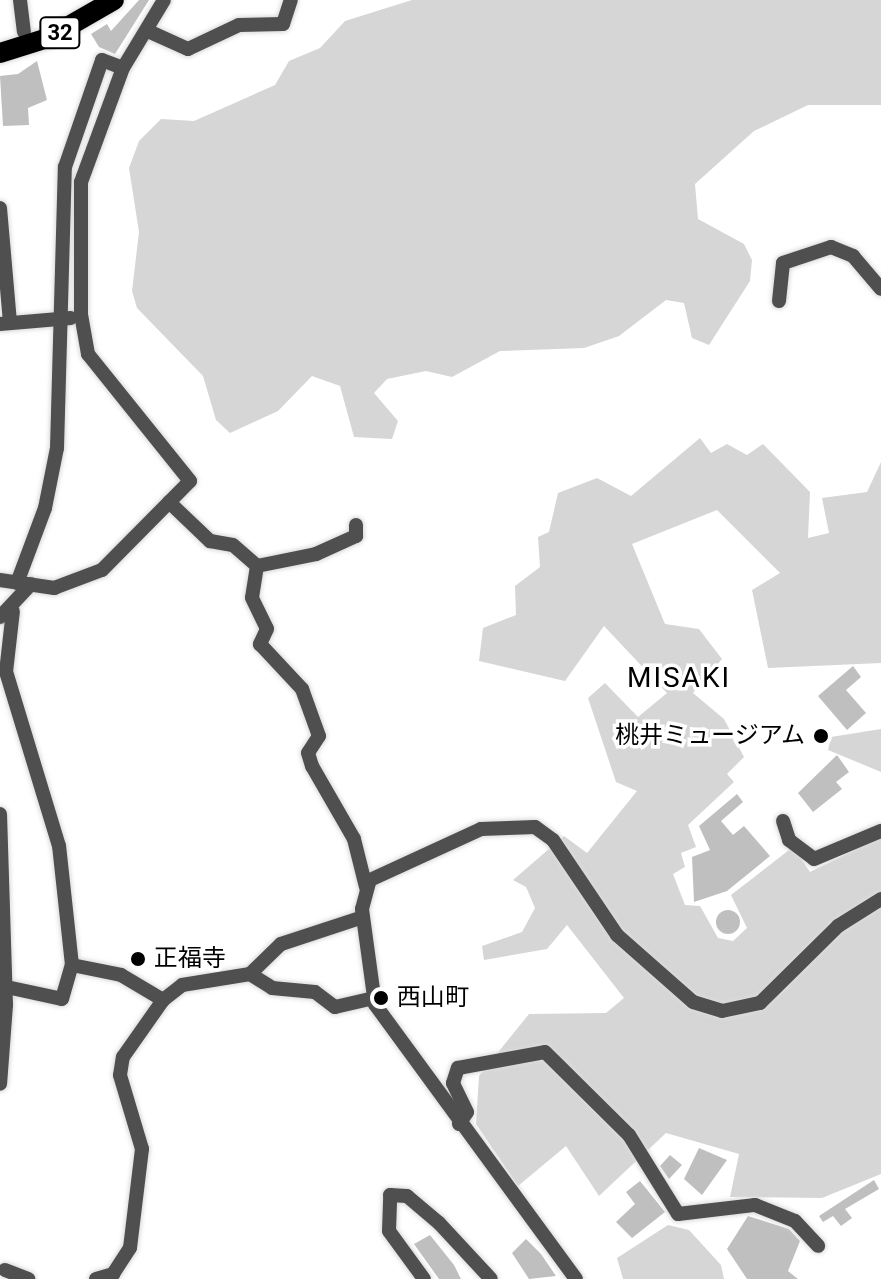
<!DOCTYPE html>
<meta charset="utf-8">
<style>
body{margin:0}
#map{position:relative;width:881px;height:1279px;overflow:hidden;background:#fff;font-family:Roboto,"Noto Sans JP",sans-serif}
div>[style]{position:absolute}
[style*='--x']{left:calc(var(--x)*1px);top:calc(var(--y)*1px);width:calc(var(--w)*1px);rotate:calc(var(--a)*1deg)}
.green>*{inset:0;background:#d6d6d6}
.building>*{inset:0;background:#bfbfbf}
.round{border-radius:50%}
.roads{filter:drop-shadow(0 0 2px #dbdbdb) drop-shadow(0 0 2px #dbdbdb)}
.street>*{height:14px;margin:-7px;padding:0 7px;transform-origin:7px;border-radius:7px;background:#4f4f4f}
.primary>*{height:20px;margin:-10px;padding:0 10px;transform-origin:10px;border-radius:10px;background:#000}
.dots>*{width:22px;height:22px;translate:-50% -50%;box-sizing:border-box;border:4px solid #fff;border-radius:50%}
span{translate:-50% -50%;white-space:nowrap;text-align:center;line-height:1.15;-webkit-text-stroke:7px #fff;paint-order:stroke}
.shield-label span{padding:2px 6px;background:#fff;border:2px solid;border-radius:6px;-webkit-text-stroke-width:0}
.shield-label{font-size:22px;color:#000;font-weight:700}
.poi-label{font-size:24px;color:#000}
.right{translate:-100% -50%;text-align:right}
.left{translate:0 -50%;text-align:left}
.quarter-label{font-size:28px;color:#000;letter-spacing:2px}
</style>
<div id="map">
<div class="green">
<div style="clip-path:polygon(412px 0,881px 0,881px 105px,808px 105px,754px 131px,695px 184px,698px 219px,744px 244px,752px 260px,750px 281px,709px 345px,692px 338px,684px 303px,666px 300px,619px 336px,584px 348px,500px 351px,452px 377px,426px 371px,387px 379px,374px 393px,398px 421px,392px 439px,354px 437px,340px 386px,312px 376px,278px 411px,230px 433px,216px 420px,203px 376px,137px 308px,132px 291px,139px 232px,129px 168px,139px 141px,161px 119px,194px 121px,275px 85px,289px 61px,320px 48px,345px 21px)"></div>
<div style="clip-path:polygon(700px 438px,711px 453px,727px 444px,747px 455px,763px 444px,810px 492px,808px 538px,829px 533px,822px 498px,867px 492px,881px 462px,881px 663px,768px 668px,752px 590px,780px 573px,717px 510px,632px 544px,665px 624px,699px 629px,722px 659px,693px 693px,724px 719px,744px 757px,727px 774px,734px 782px,688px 825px,696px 847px,681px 853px,685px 867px,673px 874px,685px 905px,700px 906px,718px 938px,733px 941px,747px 928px,731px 895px,793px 847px,810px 872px,881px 837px,881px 1174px,822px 1198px,730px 1197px,739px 1154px,666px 1133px,599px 1196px,566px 1146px,518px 1186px,476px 1124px,479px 1076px,529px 1014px,606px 1013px,624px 998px,567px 925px,547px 949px,484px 960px,482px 946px,522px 932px,535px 908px,526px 887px,513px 880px,564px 836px,587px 853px,637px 791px,616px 782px,588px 698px,605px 683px,638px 717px,667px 693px,604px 626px,565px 681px,479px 661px,483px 628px,516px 615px,515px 586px,540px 567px,538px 537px,549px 532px,558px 493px,597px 478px,631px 496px)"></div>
<div style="clip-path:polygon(881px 729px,881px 772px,828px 750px,831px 737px)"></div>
<div style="clip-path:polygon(668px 1225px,689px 1230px,721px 1265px,724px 1279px,623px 1279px,617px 1258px)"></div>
</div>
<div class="building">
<div style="clip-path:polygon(139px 0,149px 0,115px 54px,99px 47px,91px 34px,107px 24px,111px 31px)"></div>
<div style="clip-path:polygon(37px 61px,47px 100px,28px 108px,29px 125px,3px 126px,0 76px,18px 74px)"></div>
<div style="clip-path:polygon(853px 666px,861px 677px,846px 690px,866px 713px,847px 730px,818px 696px)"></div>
<div style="clip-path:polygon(837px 755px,849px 772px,836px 782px,842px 789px,813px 812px,798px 793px)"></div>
<div style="clip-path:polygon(737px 794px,743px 802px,721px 821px,733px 835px,744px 826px,770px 856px,727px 891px,694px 902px,692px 857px,710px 850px,699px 826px)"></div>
<div class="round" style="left:716px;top:910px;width:24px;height:24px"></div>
<div style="clip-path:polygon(699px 1148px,727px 1160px,702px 1195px,684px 1179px)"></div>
<div style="clip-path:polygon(670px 1155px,682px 1165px,669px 1179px,660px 1166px)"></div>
<div style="clip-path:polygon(874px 1180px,879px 1189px,845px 1209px,852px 1218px,841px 1226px,833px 1216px,823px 1222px,819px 1216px)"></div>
<div style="clip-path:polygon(640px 1181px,665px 1212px,632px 1238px,616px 1222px,635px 1204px,626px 1192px)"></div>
<div style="clip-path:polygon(748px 1216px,789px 1229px,800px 1241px,788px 1271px,798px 1279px,747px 1279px,727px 1249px)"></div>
<div style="clip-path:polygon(430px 1235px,454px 1265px,461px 1279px,439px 1279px,414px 1244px)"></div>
<div style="clip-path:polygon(526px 1239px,541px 1254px,556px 1276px,529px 1279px,512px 1253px)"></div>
</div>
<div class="roads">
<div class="street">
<div style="--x:20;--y:0;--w:32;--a:83"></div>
<div style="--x:148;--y:31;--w:44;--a:24.2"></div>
<div style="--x:188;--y:49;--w:56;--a:-25.2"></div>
<div style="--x:239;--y:25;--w:44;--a:-1.3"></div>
<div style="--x:283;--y:24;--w:25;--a:-72"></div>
<div style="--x:0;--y:208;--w:115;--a:85"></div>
<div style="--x:779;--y:301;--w:38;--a:-84"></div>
<div style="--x:783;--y:263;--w:51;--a:-18.4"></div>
<div style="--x:831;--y:247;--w:24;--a:22"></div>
<div style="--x:853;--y:256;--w:43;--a:49.7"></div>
<div style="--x:0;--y:324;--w:71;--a:-4.8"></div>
<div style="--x:169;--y:502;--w:57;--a:43.6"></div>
<div style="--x:210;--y:541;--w:23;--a:10"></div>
<div style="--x:233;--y:545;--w:32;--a:41"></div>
<div style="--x:257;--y:566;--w:60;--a:-11.5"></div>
<div style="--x:316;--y:554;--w:44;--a:-24.2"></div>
<div style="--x:356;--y:536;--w:11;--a:-90"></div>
<div style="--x:257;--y:566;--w:32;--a:99"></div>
<div style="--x:252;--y:598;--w:34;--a:64"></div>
<div style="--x:267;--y:629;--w:17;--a:115"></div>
<div style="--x:260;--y:644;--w:62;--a:47"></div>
<div style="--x:302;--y:689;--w:50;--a:70.1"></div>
<div style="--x:319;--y:736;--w:20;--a:123"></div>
<div style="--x:308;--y:753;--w:14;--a:73"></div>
<div style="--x:312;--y:766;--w:84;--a:60.1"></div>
<div style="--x:354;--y:839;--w:49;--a:76"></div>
<div style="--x:0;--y:580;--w:55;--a:8.4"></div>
<div style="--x:54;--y:588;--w:51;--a:-20.6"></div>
<div style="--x:102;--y:570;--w:125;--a:-45.3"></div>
<div style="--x:190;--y:481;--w:163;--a:-128.8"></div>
<div style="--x:88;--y:354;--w:39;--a:-100"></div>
<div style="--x:81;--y:316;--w:134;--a:-90"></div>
<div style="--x:81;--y:182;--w:121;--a:-69.8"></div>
<div style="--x:123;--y:68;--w:79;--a:-58.9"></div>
<div style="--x:17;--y:583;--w:80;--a:-69.5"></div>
<div style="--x:45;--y:508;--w:61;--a:-78.7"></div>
<div style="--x:57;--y:448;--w:281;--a:-88.4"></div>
<div style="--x:65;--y:167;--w:113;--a:-70.9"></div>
<div style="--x:102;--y:60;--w:22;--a:21"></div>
<div style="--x:0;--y:617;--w:45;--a:-46.8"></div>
<div style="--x:0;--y:814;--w:191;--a:88.2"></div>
<div style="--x:6;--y:1005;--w:79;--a:94.3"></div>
<div style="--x:783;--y:821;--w:20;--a:72"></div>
<div style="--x:789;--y:840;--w:31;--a:37"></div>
<div style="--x:814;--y:859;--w:73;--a:-22.7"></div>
<div style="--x:72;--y:965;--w:50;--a:11.5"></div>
<div style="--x:121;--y:975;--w:49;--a:30.8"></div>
<div style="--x:250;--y:974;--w:26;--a:32"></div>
<div style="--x:272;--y:988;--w:43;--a:5.3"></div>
<div style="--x:315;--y:992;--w:25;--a:37"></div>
<div style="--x:335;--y:1007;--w:39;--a:-13"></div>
<div style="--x:2;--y:986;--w:61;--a:12.2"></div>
<div style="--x:62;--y:999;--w:35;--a:-74"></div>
<div style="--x:72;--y:965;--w:120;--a:-96.2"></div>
<div style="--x:59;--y:846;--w:182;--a:-106.9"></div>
<div style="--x:6;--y:672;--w:61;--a:-83.5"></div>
<div style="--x:459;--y:1124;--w:14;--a:-56"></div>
<div style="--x:467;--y:1112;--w:32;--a:-116"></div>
<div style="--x:453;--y:1083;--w:16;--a:-72"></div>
<div style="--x:458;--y:1068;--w:88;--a:-10.4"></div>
<div style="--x:545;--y:1052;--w:118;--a:44.7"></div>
<div style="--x:629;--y:1135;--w:93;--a:58.2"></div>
<div style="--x:678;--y:1214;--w:78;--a:-6.7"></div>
<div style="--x:755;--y:1205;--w:43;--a:21.8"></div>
<div style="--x:795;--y:1221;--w:34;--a:47"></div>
<div style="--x:5;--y:1270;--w:25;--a:21"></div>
<div style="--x:96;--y:1279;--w:18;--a:-16"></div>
<div style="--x:113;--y:1274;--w:31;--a:-57"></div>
<div style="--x:130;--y:1248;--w:100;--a:-83.1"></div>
<div style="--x:142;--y:1149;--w:77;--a:-106.6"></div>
<div style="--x:120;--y:1075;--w:18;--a:-81"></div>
<div style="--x:123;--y:1057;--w:70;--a:-54.9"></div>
<div style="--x:163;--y:1000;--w:24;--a:-38"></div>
<div style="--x:182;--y:985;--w:69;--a:-9.2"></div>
<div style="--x:250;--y:974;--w:43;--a:-44.1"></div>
<div style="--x:281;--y:944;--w:86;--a:-18.2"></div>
<div style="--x:424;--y:1279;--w:59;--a:-126.1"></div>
<div style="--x:389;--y:1231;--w:36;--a:-88"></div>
<div style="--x:390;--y:1195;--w:17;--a:3"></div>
<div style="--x:407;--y:1196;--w:42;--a:40.2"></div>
<div style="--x:439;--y:1223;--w:76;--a:47.1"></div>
<div style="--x:576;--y:1279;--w:341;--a:-126.2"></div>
<div style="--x:375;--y:1004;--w:96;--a:-97.8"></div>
<div style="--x:362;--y:909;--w:30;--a:-75"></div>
<div style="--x:370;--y:880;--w:122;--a:-24.7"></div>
<div style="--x:481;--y:829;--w:54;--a:-2.1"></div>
<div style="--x:535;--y:827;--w:22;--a:36"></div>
<div style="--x:553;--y:840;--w:115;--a:56"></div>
<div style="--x:617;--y:935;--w:101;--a:41.4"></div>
<div style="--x:693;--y:1002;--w:30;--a:17"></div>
<div style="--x:722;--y:1011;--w:39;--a:-12"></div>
<div style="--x:760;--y:1003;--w:110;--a:-44.6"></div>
<div style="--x:838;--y:926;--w:51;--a:-32.1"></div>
</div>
<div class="primary">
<div style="--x:0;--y:53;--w:50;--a:-17.4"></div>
<div style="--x:48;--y:38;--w:76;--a:-29.9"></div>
</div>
</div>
<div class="dots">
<div style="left:821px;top:736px;background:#000"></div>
<div style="left:138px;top:959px;background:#000"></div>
<div style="left:381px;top:998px;background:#000"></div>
</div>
<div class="shield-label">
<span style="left:60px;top:33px">32</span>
</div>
<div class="poi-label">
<span class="right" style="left:805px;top:736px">桃井ミュージアム</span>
<span class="left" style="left:154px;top:959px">正福寺</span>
<span class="left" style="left:397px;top:998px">西山町</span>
</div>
<div class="quarter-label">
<span style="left:679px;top:678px">MISAKI</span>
</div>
</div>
